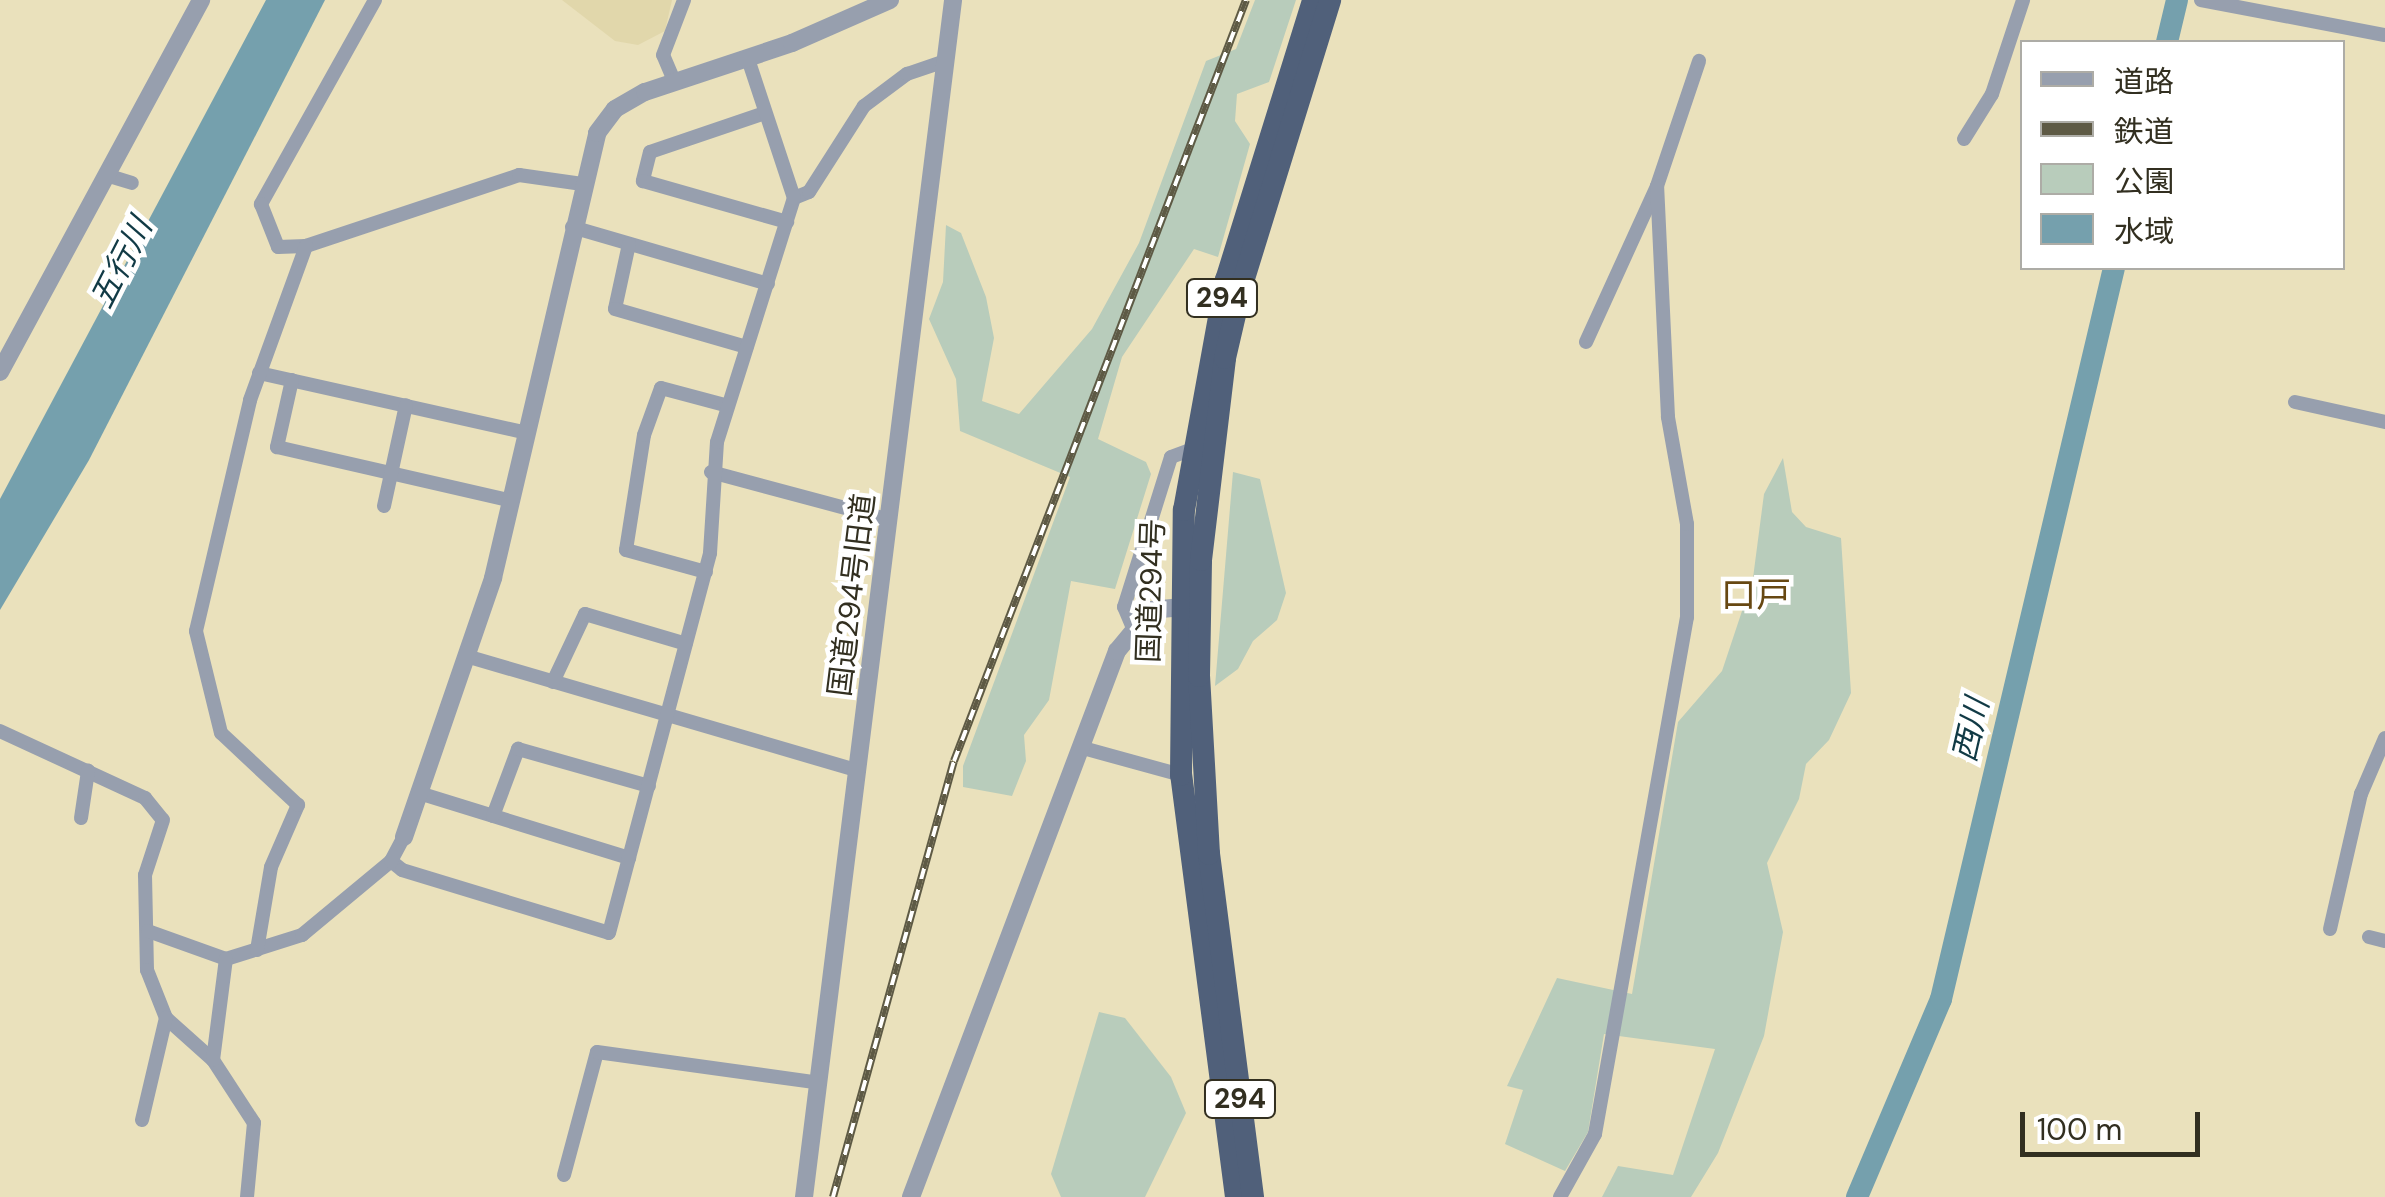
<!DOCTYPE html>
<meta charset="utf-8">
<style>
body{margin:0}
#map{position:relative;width:2385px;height:1197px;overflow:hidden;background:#eae1bc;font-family:"DM Sans","Noto Sans JP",sans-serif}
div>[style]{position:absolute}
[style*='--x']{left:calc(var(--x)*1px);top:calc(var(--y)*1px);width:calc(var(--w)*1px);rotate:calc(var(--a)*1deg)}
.built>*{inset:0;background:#e1d7ab}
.green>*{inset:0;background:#b8ccbb}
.water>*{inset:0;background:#75a0ad}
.river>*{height:22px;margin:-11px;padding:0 11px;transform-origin:11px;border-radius:11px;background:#75a0ad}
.minor>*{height:14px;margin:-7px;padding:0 7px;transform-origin:7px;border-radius:7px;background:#979fae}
.tertiary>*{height:18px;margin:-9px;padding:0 9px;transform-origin:9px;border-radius:9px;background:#979fae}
.trunk>*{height:22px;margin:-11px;padding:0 11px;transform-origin:11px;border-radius:11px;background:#50607a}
.rail>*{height:8px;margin-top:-4px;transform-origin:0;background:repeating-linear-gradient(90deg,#fff 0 11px,#5e5a45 0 22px);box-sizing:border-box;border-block:2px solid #5e5a45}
span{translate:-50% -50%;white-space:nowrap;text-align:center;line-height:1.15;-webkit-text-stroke:9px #fff;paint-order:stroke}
.shield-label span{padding:2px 8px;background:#fff;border:2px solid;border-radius:8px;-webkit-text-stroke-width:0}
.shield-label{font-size:28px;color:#322f20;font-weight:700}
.street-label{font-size:30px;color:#322f20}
.water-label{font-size:32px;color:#113a45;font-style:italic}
.quarter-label{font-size:35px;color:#674812}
.legend{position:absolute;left:2020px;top:40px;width:325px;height:230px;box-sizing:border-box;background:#fff;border:2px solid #adaca6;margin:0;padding:12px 18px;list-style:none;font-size:30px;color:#322f20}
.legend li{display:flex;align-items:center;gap:20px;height:50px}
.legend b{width:50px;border:2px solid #adaca6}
.scale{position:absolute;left:2020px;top:1112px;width:180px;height:45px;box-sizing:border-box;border:5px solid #322f20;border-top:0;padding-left:12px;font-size:30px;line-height:35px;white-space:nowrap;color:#322f20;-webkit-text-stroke:8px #fff;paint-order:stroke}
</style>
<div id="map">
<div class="built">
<div style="clip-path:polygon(562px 0,672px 0,665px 31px,638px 45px,615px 41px)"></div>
</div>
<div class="green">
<div style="clip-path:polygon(1255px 0,1296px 0,1269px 82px,1237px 94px,1235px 121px,1250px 144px,1218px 257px,1194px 249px,1122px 357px,1098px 439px,1146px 462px,1151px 474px,1115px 589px,1071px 581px,1049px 700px,1024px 735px,1026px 761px,1012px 796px,963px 787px,963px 766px,1070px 477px,960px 431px,956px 379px,929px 319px,943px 282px,946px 225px,961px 233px,986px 297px,994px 338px,982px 401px,1019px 414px,1092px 329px,1139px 243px,1206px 61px,1236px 49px)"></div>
<div style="clip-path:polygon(1783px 458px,1792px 512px,1806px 527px,1841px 538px,1851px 693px,1829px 740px,1806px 764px,1799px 799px,1767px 863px,1783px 932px,1764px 1036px,1718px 1153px,1691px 1197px,1602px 1197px,1618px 1166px,1673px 1175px,1715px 1049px,1604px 1034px,1588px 1132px,1565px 1171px,1505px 1144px,1523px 1090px,1507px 1086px,1557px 978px,1632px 994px,1678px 722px,1722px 671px,1753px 578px,1764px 494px)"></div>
<div style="clip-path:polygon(1233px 472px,1260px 479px,1286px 593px,1277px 620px,1253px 641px,1238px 669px,1215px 686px)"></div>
<div style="clip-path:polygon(1099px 1012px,1125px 1018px,1171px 1077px,1186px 1113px,1145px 1197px,1061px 1197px,1051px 1174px)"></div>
</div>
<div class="water">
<div style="clip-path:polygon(266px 0,325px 0,89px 460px,0 610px,0 499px)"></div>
</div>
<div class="river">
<div style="--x:2167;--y:42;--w:43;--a:-76.6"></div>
<div style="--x:1857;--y:1197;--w:215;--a:-67"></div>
<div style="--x:1941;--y:999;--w:751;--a:-76.69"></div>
</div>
<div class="minor">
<div style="--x:375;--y:0;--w:234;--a:119.2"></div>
<div style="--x:261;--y:204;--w:46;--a:68.4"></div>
<div style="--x:278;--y:247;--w:28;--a:-2"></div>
<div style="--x:306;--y:246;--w:225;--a:-18.4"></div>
<div style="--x:519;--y:175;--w:64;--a:8.1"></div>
<div style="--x:2201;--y:0;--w:187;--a:10.8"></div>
<div style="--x:675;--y:83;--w:30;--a:-113"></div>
<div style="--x:663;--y:55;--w:59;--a:-69.1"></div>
<div style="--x:765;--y:113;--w:121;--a:161.3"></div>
<div style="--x:650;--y:152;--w:30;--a:104"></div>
<div style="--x:643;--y:181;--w:150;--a:15.9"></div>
<div style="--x:1964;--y:139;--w:53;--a:-58.1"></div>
<div style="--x:1992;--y:94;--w:99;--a:-71.7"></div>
<div style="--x:106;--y:175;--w:27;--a:17"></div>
<div style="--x:794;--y:198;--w:16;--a:-22"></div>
<div style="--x:809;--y:192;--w:102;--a:-57.4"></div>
<div style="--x:864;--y:106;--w:54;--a:-36.7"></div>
<div style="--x:907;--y:74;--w:40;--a:-18.9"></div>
<div style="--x:572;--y:227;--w:204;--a:16.2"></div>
<div style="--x:629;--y:244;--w:66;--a:102.2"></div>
<div style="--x:615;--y:309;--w:137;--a:16.1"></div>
<div style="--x:1586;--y:342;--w:171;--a:-65.5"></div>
<div style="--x:1657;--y:186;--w:132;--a:-71.4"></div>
<div style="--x:259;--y:373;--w:271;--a:12.6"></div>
<div style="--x:292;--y:380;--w:69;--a:102.6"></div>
<div style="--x:277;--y:447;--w:238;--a:12.9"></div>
<div style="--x:2295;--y:402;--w:92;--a:12.5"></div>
<div style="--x:711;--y:472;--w:185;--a:15"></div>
<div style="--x:384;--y:506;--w:103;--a:-77.7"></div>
<div style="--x:706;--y:572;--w:83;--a:-164.6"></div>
<div style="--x:626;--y:550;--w:116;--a:-81.1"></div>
<div style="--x:644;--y:435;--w:50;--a:-70.1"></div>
<div style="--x:661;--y:388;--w:69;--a:15"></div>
<div style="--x:1133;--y:628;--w:23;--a:-113"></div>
<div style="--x:1124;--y:607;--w:157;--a:-72.6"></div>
<div style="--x:1171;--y:457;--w:20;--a:-20"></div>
<div style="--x:466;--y:656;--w:409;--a:16.3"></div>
<div style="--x:553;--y:682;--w:75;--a:-64.8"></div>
<div style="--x:585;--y:614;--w:105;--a:16.5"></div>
<div style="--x:0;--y:731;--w:160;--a:24.8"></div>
<div style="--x:145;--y:798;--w:28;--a:51"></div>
<div style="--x:163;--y:820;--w:58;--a:108.1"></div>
<div style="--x:145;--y:875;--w:95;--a:88.8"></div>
<div style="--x:147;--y:970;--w:52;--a:68.4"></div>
<div style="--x:166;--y:1018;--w:63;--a:41.8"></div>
<div style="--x:213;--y:1060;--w:75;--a:56.9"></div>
<div style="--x:254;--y:1123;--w:74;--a:95.4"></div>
<div style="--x:1083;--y:748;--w:102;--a:15.4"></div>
<div style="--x:419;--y:793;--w:220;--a:17.2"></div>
<div style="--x:493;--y:816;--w:72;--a:-69.5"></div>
<div style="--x:518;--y:749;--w:136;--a:15.8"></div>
<div style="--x:81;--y:818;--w:48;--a:-81.5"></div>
<div style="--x:391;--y:861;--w:14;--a:39"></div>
<div style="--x:402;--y:870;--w:216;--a:16.9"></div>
<div style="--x:609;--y:933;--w:393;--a:-75.1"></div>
<div style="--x:710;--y:553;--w:111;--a:-86.4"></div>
<div style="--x:717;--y:442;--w:256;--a:-72.5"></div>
<div style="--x:794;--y:198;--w:146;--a:-108.3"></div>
<div style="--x:2330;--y:929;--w:139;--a:-77.1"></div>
<div style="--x:2361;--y:794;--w:61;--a:-66.8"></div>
<div style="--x:148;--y:931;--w:83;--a:19.7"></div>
<div style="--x:226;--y:959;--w:80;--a:-17.5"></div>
<div style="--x:302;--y:935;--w:116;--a:-39.7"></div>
<div style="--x:391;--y:861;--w:27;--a:-62"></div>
<div style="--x:2369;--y:937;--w:16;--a:14"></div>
<div style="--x:257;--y:950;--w:84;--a:-80.4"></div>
<div style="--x:271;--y:867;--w:68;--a:-66.5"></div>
<div style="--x:298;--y:805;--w:105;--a:-136.9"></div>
<div style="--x:221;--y:733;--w:105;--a:-103.8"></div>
<div style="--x:196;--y:631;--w:237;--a:-76.8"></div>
<div style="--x:250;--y:400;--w:164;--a:-70"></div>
<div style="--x:213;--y:1060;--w:102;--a:-82.7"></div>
<div style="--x:142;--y:1120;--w:105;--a:-76.8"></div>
<div style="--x:564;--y:1175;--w:127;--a:-75"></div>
<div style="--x:597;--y:1052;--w:225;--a:7.9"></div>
<div style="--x:1560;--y:1197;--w:72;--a:-60.9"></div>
<div style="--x:1595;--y:1134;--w:525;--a:-79.91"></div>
<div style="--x:1687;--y:617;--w:93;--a:-90"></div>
<div style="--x:1687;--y:524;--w:109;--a:-100.1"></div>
<div style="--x:1668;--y:417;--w:231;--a:-92.7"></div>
</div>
<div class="tertiary">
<div style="--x:0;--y:372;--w:423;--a:-61.6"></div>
<div style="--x:404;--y:837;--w:274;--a:-71"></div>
<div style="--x:493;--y:578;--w:457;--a:-76.8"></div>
<div style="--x:597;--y:133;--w:30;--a:-53"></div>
<div style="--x:615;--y:109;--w:34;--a:-30"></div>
<div style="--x:645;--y:92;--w:155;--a:-18.4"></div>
<div style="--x:792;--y:43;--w:107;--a:-23.7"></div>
<div style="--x:804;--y:1197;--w:1206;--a:-82.9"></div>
<div style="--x:911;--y:1197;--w:584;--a:-69.33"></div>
<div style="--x:1117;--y:651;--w:53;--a:-50.3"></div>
<div style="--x:1151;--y:610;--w:42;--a:-5.4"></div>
</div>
<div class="trunk">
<div style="--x:1236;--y:1197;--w:426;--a:-97.4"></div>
<div style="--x:1181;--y:775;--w:265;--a:-89.4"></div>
<div style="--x:1184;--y:510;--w:234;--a:-79.7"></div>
<div style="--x:1226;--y:280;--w:293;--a:-72.7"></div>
<div style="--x:1253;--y:1197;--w:346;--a:-97.3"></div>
<div style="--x:1209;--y:854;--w:178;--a:-93.2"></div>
<div style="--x:1199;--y:676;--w:116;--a:-89"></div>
<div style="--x:1201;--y:560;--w:203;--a:-83.2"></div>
<div style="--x:1225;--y:358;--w:75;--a:-76.9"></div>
<div style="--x:1242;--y:285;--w:298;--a:-72.8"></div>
</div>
<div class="rail">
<div style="--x:833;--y:1197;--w:452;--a:-74.5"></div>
<div style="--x:954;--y:761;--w:815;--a:-69.01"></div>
</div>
<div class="shield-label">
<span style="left:1222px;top:298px">294</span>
<span style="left:1240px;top:1099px">294</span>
</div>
<div class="street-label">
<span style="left:1151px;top:591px;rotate:-88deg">国道294号</span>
<span style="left:852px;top:595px;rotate:-83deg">国道294号旧道</span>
</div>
<div class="water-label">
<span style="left:121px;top:263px;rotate:-63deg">五行川</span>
<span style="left:1971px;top:730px;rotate:-77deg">西川</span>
</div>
<div class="quarter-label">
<span style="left:1756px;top:595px">口戸</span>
</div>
<ul class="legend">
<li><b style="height:12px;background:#979fae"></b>道路</li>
<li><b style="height:12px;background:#5e5a45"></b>鉄道</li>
<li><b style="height:28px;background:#b8ccbb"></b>公園</li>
<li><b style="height:28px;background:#75a0ad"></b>水域</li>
</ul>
<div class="scale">100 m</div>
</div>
